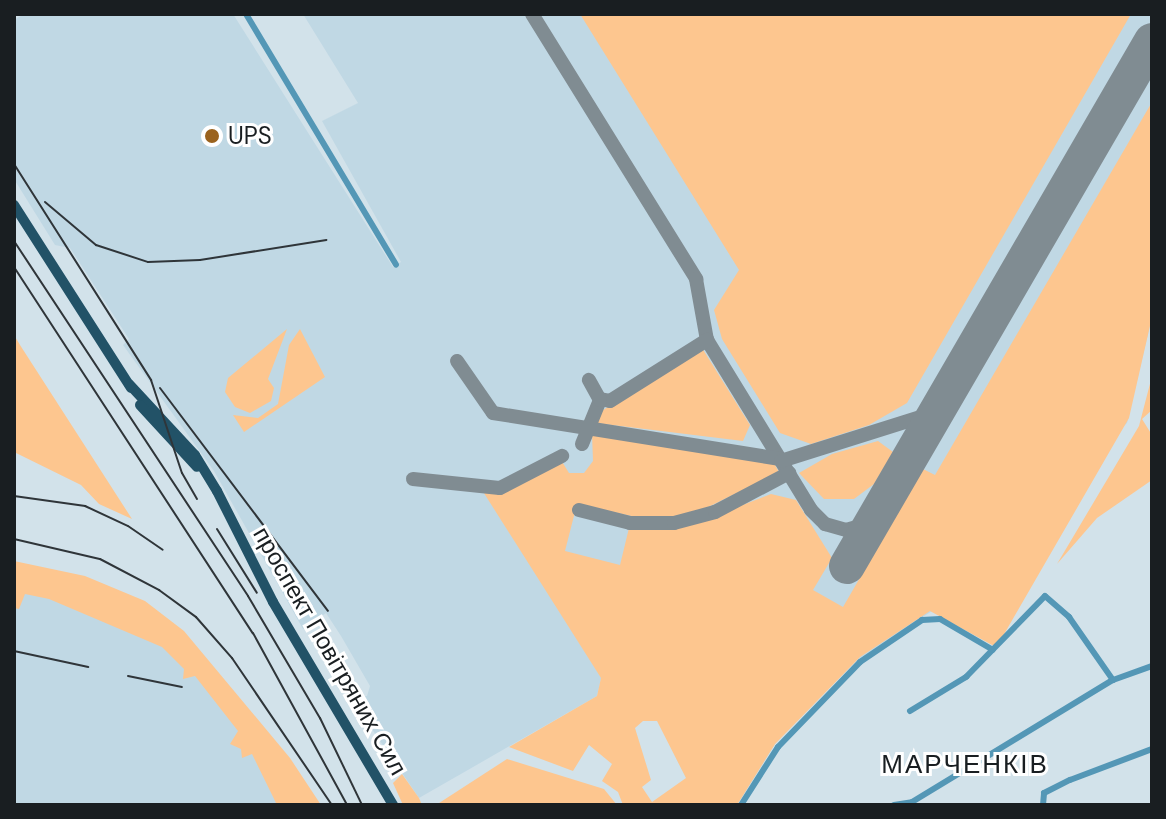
<!DOCTYPE html>
<meta charset="utf-8">
<style>
body{margin:0}
#map{position:relative;width:1166px;height:819px;overflow:hidden;background:#d2e2ea;font-family:"DM Sans",sans-serif}
div>[style]{position:absolute}
[style*='--x']{left:calc(var(--x)*1px);top:calc(var(--y)*1px);width:calc(var(--w)*1px);rotate:calc(var(--a)*1deg)}
.built>*{inset:0;background:#c0d8e4}
.green>*{inset:0;background:#fdc68f}
.taxiway>*{height:14px;margin:-7px;padding:0 7px;transform-origin:7px;border-radius:7px;background:#808c92}
.runway>*{height:36px;margin:-18px;padding:0 18px;transform-origin:18px;border-radius:18px;background:#808c92}
.street>*{height:6px;margin:-3px;padding:0 3px;transform-origin:3px;border-radius:3px;background:#5497b6}
.primary>*{height:10px;margin:-5px;padding:0 5px;transform-origin:5px;border-radius:5px;background:#225267}
.rail>*{height:2px;margin:-1px;padding:0 1px;transform-origin:1px;border-radius:1px;background:#2f3539}
.dots>*{width:22px;height:22px;translate:-50% -50%;box-sizing:border-box;border:4px solid #fff;border-radius:50%}
span{translate:-50% -50%;white-space:nowrap;text-align:center;line-height:1.15;-webkit-text-stroke:6px #fff;paint-order:stroke}
.poi-label{font-size:24px;color:#191e21}
.left{translate:0 -50%;text-align:left}
.street-label{font-size:24px;color:#191e21}
.neighbourhood-label{font-size:26px;color:#191e21;letter-spacing:2px}
.frame{position:absolute;inset:0;border:16px solid #191e21;pointer-events:none}
</style>
<div id="map">
<div class="built">
<div style="clip-path:polygon(24px 14px,233px 14px,393px 267px,401px 262px,322px 121px,358px 103px,303px 14px,1152px 14px,1152px 317px,1127px 423px,932px 611px,853px 663px,775px 744px,737px 805px,689px 784px,658px 721px,601px 679px,597px 696px,419px 798px,350px 697px,367px 696px,370px 686px,341px 636px,326px 613px,303px 629px,214px 471px,123px 345px,129px 339px,70px 248px,55px 245px,14px 179px,14px 20px)"></div>
<div style="clip-path:polygon(14px 567px,155px 623px,298px 805px,14px 805px)"></div>
</div>
<div class="green">
<div style="clip-path:polygon(580px 14px,1131px 14px,907px 403px,869px 425px,811px 444px,780px 433px,722px 339px,714px 310px,739px 270px)"></div>
<div style="clip-path:polygon(evenodd,1152px 102px,1152px 317px,1129px 418px,999px 643px,994px 646px,930px 611px,860px 657px,775px 744px,737px 805px,623px 805px,618px 792px,602px 781px,612px 764px,589px 745px,573px 771px,509px 747px,597px 696px,601px 678px,482px 490px,501px 490px,561px 460px,569px 473px,584px 473px,593px 461px,592px 434px,772px 460px,779px 472px,694px 514px,645px 519px,577px 504px,565px 551px,620px 565px,629px 528px,696px 523px,771px 494px,796px 500px,832px 558px,813px 590px,843px 607px,923px 469px,935px 475px,1152px 102px,643px 721px,657px 721px,686px 778px,652px 802px,642px 787px,651px 780px,635px 728px,643px 721px)"></div>
<div style="clip-path:polygon(287px 329px,268px 379px,274px 388px,271px 401px,250px 413px,235px 407px,225px 392px,228px 378px)"></div>
<div style="clip-path:polygon(300px 329px,325px 377px,244px 432px,233px 415px,258px 418px,278px 404px,289px 345px)"></div>
<div style="clip-path:polygon(14px 335px,20px 345px,132px 519px,99px 504px,81px 485px,14px 452px)"></div>
<div style="clip-path:polygon(702px 348px,750px 425px,743px 441px,596px 423px,600px 412px)"></div>
<div style="clip-path:polygon(1152px 376px,1152px 410px,1142px 419px,1152px 435px,1152px 480px,1097px 518px,1057px 564px,1139px 426px)"></div>
<div style="clip-path:polygon(878px 441px,893px 452px,874px 484px,854px 499px,824px 499px,799px 473px,832px 454px)"></div>
<div style="clip-path:polygon(14px 561px,85px 576px,145px 601px,184px 631px,290px 758px,321px 805px,277px 805px,252px 754px,242px 758px,241px 749px,230px 744px,238px 731px,195px 676px,183px 679px,184px 669px,162px 647px,49px 599px,25px 594px,19px 609px,14px 608px)"></div>
<div style="clip-path:polygon(507px 759px,604px 789px,617px 805px,436px 805px)"></div>
<div style="clip-path:polygon(402px 774px,419px 798px,422px 805px,403px 805px,393px 783px)"></div>
</div>
<div class="taxiway">
<div style="--x:532;--y:14;--w:312;--a:58.2"></div>
<div style="--x:696;--y:279;--w:62;--a:79.8"></div>
<div style="--x:707;--y:340;--w:199;--a:58.5"></div>
<div style="--x:811;--y:510;--w:20;--a:45"></div>
<div style="--x:825;--y:524;--w:22;--a:16"></div>
<div style="--x:846;--y:530;--w:19;--a:-16"></div>
<div style="--x:864;--y:525;--w:18;--a:-45"></div>
<div style="--x:457;--y:361;--w:63;--a:55.3"></div>
<div style="--x:493;--y:413;--w:291;--a:9.1"></div>
<div style="--x:600;--y:399;--w:10;--a:11"></div>
<div style="--x:610;--y:401;--w:115;--a:-32.2"></div>
<div style="--x:582;--y:444;--w:48;--a:-67.8"></div>
<div style="--x:600;--y:400;--w:23;--a:-119"></div>
<div style="--x:781;--y:461;--w:163;--a:-17.5"></div>
<div style="--x:413;--y:479;--w:87;--a:5.9"></div>
<div style="--x:500;--y:488;--w:70;--a:-27.3"></div>
<div style="--x:579;--y:510;--w:53;--a:14.3"></div>
<div style="--x:630;--y:523;--w:44;--a:0"></div>
<div style="--x:674;--y:523;--w:42;--a:-15"></div>
<div style="--x:715;--y:512;--w:84;--a:-27.8"></div>
</div>
<div class="runway">
<div style="--x:847;--y:566;--w:607;--a:-59.85"></div>
</div>
<div class="street">
<div style="--x:246;--y:14;--w:292;--a:59.1"></div>
<div style="--x:910;--y:711;--w:66;--a:-31.3"></div>
<div style="--x:966;--y:677;--w:113;--a:-45.7"></div>
<div style="--x:1045;--y:596;--w:32;--a:41"></div>
<div style="--x:1069;--y:617;--w:77;--a:55.1"></div>
<div style="--x:741;--y:805;--w:69;--a:-57.5"></div>
<div style="--x:778;--y:747;--w:118;--a:-46"></div>
<div style="--x:860;--y:662;--w:75;--a:-34.1"></div>
<div style="--x:922;--y:620;--w:18;--a:-3"></div>
<div style="--x:940;--y:619;--w:61;--a:30.3"></div>
<div style="--x:894;--y:805;--w:18;--a:-9"></div>
<div style="--x:912;--y:802;--w:235;--a:-31.3"></div>
<div style="--x:1113;--y:680;--w:41;--a:-19.7"></div>
<div style="--x:1043;--y:805;--w:12;--a:-85"></div>
<div style="--x:1044;--y:793;--w:29;--a:-27"></div>
<div style="--x:1070;--y:780;--w:88;--a:-20.7"></div>
</div>
<div class="primary">
<div style="--x:14;--y:205;--w:217;--a:57.4"></div>
<div style="--x:129;--y:384;--w:97;--a:47.1"></div>
<div style="--x:195;--y:455;--w:42;--a:58.6"></div>
<div style="--x:217;--y:491;--w:124;--a:63.2"></div>
<div style="--x:273;--y:602;--w:236;--a:59.4"></div>
<div style="--x:140;--y:405;--w:84;--a:47.4"></div>
</div>
<div class="rail">
<div style="--x:14;--y:164;--w:256;--a:57.6"></div>
<div style="--x:151;--y:380;--w:98;--a:71.6"></div>
<div style="--x:182;--y:473;--w:30;--a:60"></div>
<div style="--x:45;--y:202;--w:67;--a:40.1"></div>
<div style="--x:96;--y:245;--w:55;--a:18.1"></div>
<div style="--x:148;--y:262;--w:52;--a:-2.2"></div>
<div style="--x:200;--y:260;--w:128;--a:-9"></div>
<div style="--x:14;--y:241;--w:425;--a:56.6"></div>
<div style="--x:248;--y:596;--w:142;--a:59.5"></div>
<div style="--x:320;--y:718;--w:97;--a:64.2"></div>
<div style="--x:14;--y:267;--w:437;--a:56.9"></div>
<div style="--x:253;--y:633;--w:196;--a:61.3"></div>
<div style="--x:160;--y:388;--w:279;--a:53"></div>
<div style="--x:14;--y:496;--w:72;--a:8"></div>
<div style="--x:85;--y:506;--w:47;--a:24.9"></div>
<div style="--x:128;--y:526;--w:42;--a:34.4"></div>
<div style="--x:217;--y:529;--w:75;--a:58"></div>
<div style="--x:14;--y:539;--w:88;--a:13.1"></div>
<div style="--x:100;--y:559;--w:67;--a:27.7"></div>
<div style="--x:159;--y:590;--w:46;--a:36.1"></div>
<div style="--x:196;--y:617;--w:55;--a:48.7"></div>
<div style="--x:232;--y:658;--w:178;--a:55.8"></div>
<div style="--x:14;--y:651;--w:76;--a:12.2"></div>
<div style="--x:128;--y:676;--w:55;--a:11.5"></div>
</div>
<div class="dots">
<div style="left:212px;top:136px;background:#9a621d"></div>
</div>
<div class="poi-label">
<span class="left" style="left:228px;top:136px">UPS</span>
</div>
<div class="street-label">
<span style="left:330px;top:651px;rotate:60deg">проспект Повітряних Сил</span>
</div>
<div class="neighbourhood-label">
<span style="left:965px;top:765px">МАРЧЕНКІВ</span>
</div>
<div class="frame"></div>
</div>
